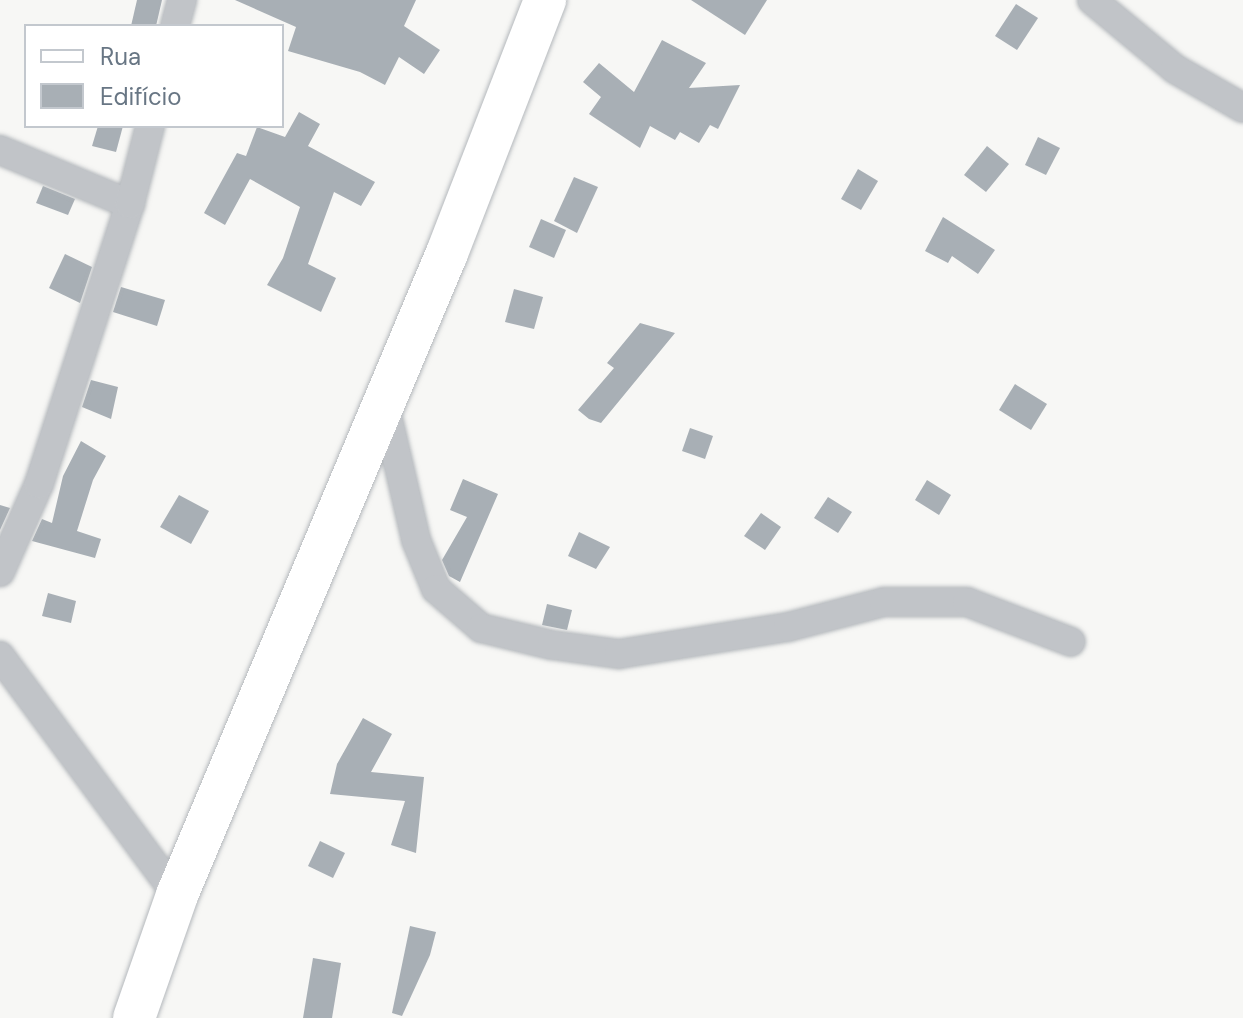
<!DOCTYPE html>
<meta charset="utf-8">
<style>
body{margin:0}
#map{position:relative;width:1243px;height:1018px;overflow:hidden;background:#f7f7f5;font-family:"DM Sans",sans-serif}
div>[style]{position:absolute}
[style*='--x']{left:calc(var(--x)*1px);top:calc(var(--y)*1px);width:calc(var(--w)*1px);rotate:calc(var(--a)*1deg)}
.building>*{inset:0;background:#a8afb5}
.roads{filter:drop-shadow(0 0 2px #b4b8bc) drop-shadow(0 0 2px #b4b8bc)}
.minor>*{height:28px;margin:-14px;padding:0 14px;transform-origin:14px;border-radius:14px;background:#c1c4c8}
.primary>*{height:42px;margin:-21px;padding:0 21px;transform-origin:21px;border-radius:21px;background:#fff}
span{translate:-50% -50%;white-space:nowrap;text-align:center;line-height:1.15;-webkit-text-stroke:8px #fff;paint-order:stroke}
.legend{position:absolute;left:24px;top:24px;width:260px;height:104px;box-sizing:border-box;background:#fff;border:2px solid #c3c8ce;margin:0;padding:10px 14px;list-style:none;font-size:24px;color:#687684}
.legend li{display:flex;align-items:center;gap:16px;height:40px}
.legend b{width:40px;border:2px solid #c3c8ce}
</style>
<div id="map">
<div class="building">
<div style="clip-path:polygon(137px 0,162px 0,156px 26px,131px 26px)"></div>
<div style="clip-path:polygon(235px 0,416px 0,404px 26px,440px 50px,424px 74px,399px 57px,385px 85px,360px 72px,288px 51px,296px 27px)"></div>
<div style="clip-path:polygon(691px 0,767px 0,745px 35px)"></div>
<div style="clip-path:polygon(1016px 4px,1038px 18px,1017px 50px,995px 36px)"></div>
<div style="clip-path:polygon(662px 40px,706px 63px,689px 88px,740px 85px,718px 129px,710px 125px,699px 143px,680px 132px,675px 140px,650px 126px,640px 148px,589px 114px,601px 97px,583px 82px,599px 63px,634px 92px)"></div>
<div style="clip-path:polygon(299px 112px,320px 124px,308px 146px,375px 182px,361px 206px,334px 192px,308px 264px,336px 278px,321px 312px,267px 285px,283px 258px,300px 207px,250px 179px,225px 225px,204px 213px,237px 153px,246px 156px,257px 127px,285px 137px)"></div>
<div style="clip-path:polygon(98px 126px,123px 126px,116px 152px,92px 146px)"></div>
<div style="clip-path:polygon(1038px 137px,1060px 148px,1046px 175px,1025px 165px)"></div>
<div style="clip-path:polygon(987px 146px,1009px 164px,986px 192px,964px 175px)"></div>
<div style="clip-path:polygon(858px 169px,878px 181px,861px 210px,841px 199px)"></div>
<div style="clip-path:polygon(574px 177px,598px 187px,577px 233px,554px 221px)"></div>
<div style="clip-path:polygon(43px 186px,75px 199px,68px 215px,36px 203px)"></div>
<div style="clip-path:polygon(943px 217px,995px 250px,978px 274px,952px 256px,948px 263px,925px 251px)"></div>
<div style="clip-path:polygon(541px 219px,566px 230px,554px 258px,529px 247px)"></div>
<div style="clip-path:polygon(65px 254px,92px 267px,80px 303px,49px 288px)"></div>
<div style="clip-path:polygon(121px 287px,165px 300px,157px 326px,113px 312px)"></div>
<div style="clip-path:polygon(514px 289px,543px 297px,534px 329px,505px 322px)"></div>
<div style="clip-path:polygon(640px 323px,675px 333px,601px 423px,589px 419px,578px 410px,614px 368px,607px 363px)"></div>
<div style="clip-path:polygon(91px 380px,118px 387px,111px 419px,82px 407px)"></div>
<div style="clip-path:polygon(1015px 384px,1047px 404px,1031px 430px,999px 410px)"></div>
<div style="clip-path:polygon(690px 428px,713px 436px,705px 459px,682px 451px)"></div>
<div style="clip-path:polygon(81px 441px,106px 456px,93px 480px,77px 531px,101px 539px,95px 558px,32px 541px,42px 519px,52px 523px,63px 476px)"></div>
<div style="clip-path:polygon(463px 479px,498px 494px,460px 582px,449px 576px,442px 560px,467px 517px,450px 510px)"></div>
<div style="clip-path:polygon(927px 480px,951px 495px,939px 515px,915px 500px)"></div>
<div style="clip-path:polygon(179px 495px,209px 511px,191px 544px,160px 527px)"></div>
<div style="clip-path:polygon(828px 497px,852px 512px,838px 533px,814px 518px)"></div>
<div style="clip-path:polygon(0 505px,10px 508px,0 530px)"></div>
<div style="clip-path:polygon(761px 513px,781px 527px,765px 550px,744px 536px)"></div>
<div style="clip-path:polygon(579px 532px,610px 547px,596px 569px,568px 556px)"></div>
<div style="clip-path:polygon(48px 593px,76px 601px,71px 623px,42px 616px)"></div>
<div style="clip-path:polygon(547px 604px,572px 610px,567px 630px,542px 625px)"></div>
<div style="clip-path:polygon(363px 718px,392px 734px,371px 772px,424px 777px,416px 853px,391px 845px,405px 801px,330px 794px,337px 764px)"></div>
<div style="clip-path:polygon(320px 841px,345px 853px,333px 878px,308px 866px)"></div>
<div style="clip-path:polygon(410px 926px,436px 932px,430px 955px,402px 1016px,392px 1013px)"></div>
<div style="clip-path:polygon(313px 958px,341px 963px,332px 1018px,303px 1018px)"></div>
</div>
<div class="roads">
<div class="minor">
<div style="--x:1092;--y:0;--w:108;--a:39.7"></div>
<div style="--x:1175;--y:69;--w:78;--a:29.8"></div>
<div style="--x:175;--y:26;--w:27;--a:-75"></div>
<div style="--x:0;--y:150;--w:141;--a:22.6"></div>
<div style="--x:384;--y:402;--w:142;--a:76.9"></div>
<div style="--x:416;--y:540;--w:53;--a:67.8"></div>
<div style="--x:436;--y:589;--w:60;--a:40.9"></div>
<div style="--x:481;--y:628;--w:73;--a:13.5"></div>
<div style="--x:552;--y:645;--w:68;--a:7.7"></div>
<div style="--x:619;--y:654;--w:171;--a:-9.1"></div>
<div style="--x:788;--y:627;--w:99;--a:-14.6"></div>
<div style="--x:884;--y:602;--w:83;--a:0"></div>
<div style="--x:967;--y:602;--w:111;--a:21"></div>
<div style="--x:0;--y:572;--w:96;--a:-66.1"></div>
<div style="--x:39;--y:484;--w:294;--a:-72"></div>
<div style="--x:130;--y:204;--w:81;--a:-75.6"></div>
<div style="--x:0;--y:656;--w:297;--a:53.5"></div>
</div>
<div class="primary">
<div style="--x:134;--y:1018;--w:130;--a:-70.7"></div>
<div style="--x:177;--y:895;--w:696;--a:-67.19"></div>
<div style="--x:447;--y:253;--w:271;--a:-68.8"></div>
</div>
</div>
<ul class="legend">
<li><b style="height:10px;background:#fff"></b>Rua</li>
<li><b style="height:22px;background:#a8afb5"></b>Edifício</li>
</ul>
</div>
